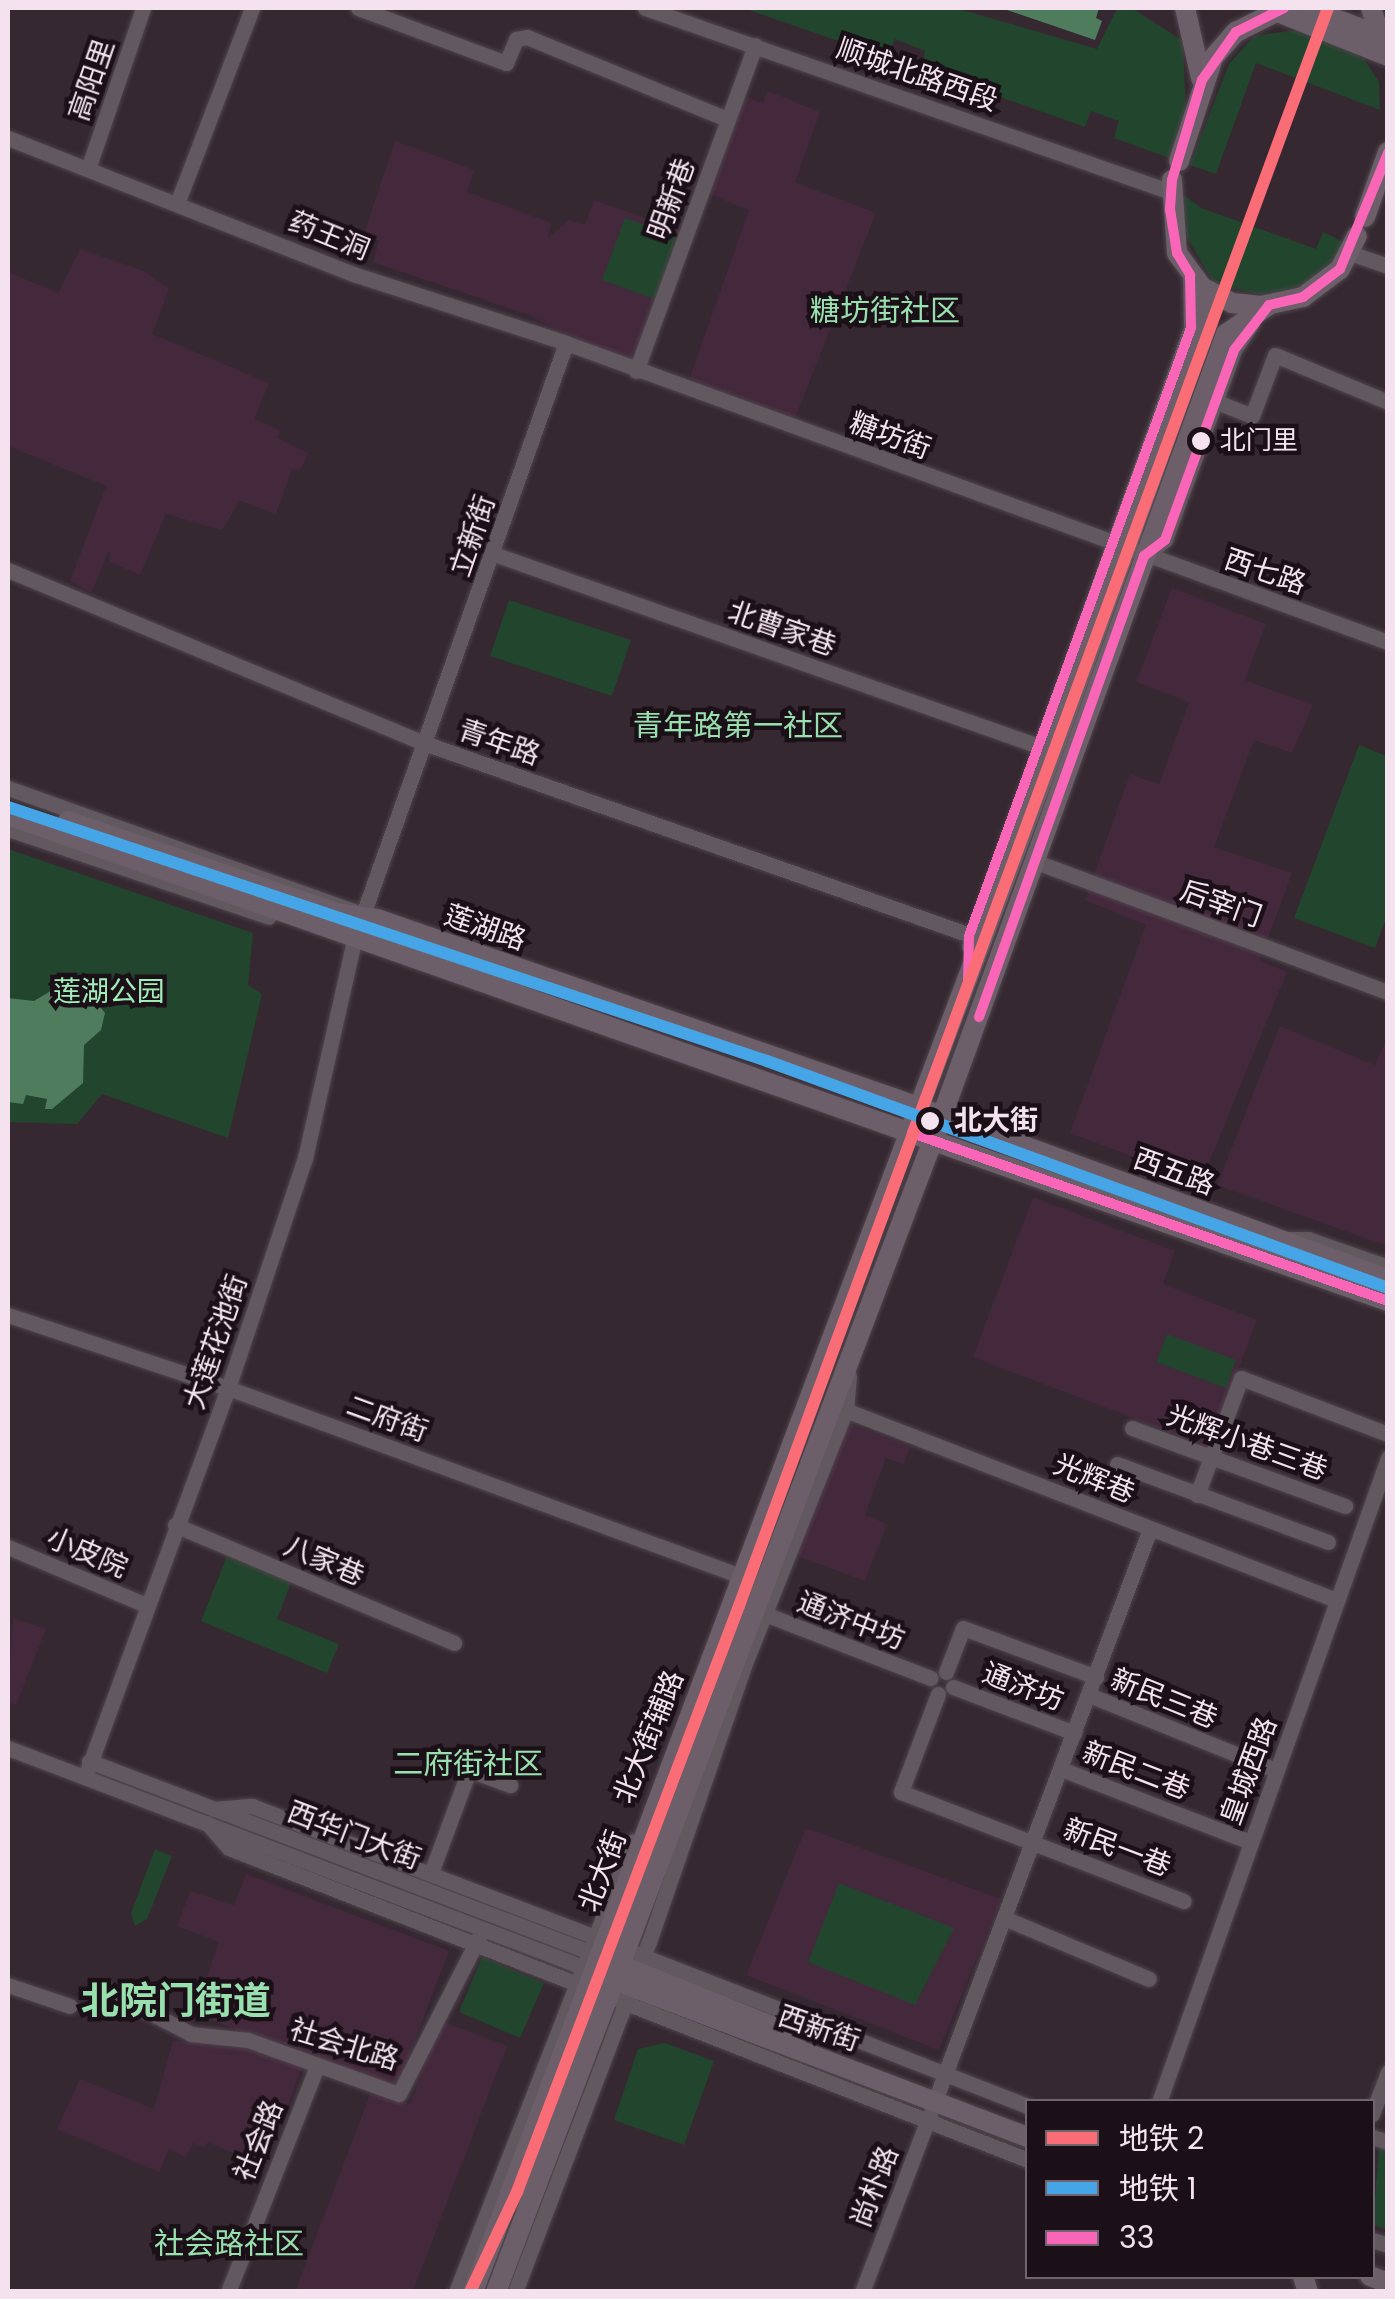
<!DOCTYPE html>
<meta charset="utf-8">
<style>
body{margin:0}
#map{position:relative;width:1395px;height:2299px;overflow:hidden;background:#352831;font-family:Poppins,"Noto Sans SC",sans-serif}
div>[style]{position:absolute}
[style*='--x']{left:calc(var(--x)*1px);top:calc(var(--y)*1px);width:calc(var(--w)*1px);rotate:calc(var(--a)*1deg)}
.built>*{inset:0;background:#44283c}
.green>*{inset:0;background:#22452e}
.water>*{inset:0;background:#507c5e}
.roads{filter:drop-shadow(0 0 2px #4f444c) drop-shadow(0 0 2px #4f444c)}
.minor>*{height:15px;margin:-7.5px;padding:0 7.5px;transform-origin:7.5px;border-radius:7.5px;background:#62585f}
.major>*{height:20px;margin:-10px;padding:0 10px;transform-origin:10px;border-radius:10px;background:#6d5f69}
.bus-1>*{height:10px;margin:-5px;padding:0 5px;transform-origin:5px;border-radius:5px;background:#fa66b7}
.metro-1>*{height:12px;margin:-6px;padding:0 6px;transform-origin:6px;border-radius:6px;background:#fb6d76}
.metro-2>*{height:12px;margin:-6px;padding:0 6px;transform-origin:6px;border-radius:6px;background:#46a5e6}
.dots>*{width:28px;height:28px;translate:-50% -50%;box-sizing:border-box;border:5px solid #1b1018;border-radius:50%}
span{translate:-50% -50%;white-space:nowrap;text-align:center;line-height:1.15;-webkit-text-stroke:9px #1b1018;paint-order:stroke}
.bus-label{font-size:26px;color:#f4e3ef}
.left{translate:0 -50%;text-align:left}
.street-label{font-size:28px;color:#f4e3ef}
.park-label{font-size:28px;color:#a1edb8}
.stop-label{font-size:28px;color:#f4e3ef;font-weight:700}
.neighbourhood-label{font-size:30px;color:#98e0ae}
.district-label{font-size:38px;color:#98e0ae;font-weight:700}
.frame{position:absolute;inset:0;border:10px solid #f4e3ef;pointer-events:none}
.legend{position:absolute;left:1025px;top:2099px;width:350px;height:180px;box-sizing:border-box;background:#1b1018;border:2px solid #72646e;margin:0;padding:12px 18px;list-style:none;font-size:30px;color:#f4e3ef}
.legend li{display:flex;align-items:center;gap:20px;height:50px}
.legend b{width:50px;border:2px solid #72646e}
</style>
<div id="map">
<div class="built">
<div style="clip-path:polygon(768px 91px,820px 112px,795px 182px,876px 213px,795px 418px,689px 380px,749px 210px,707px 193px,744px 96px,763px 103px)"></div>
<div style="clip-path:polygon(395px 141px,474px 170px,467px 192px,551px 223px,548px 238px,569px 220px,585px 225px,594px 200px,681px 231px,635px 365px,525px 314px,373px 262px,379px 241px,364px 233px)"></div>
<div style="clip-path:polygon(80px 249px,144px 271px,169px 289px,152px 334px,269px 383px,254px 419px,280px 430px,277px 438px,308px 453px,300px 471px,292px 469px,276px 514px,240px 501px,222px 530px,166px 514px,140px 575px,110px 562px,109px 551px,91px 593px,70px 581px,106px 486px,8px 446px,8px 272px,58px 293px)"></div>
<div style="clip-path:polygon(1172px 588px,1266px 624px,1245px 680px,1313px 705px,1292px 753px,1254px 740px,1214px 847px,1292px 873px,1260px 960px,1287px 972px,1201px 1182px,1070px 1133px,1146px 925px,1085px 900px,1130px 774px,1159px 784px,1189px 702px,1136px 682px)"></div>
<div style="clip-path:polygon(1280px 1026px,1375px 1065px,1387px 1038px,1387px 1246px,1217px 1185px)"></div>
<div style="clip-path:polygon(1033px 1197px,1175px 1251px,1163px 1284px,1257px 1320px,1209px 1447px,973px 1357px)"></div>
<div style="clip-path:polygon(846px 1423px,910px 1447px,904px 1464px,886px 1458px,865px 1515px,887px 1524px,865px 1581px,797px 1556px)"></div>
<div style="clip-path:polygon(13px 1618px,46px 1629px,16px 1705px,8px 1701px)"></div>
<div style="clip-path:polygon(806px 1828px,1001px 1899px,939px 2050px,746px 1975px)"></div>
<div style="clip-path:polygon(246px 1874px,449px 1951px,395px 2092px,194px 2013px,219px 1942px,177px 1926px,190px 1891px,234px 1905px)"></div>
<div style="clip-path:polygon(441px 2021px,507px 2046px,413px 2291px,295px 2292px,372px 2089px,410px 2104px)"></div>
<div style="clip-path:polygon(173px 2041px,240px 2044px,302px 2066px,266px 2167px,208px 2142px,205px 2147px,193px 2143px,186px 2157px,169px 2149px,159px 2172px,57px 2129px,80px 2079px,154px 2109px)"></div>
</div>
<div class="green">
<div style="clip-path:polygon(743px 8px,956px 8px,1097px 49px,1117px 8px,1132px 8px,1183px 41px,1186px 114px,1172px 159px,1114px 138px,1119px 121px,1091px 111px,1085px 127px,921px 69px,925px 51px,895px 39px,887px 58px)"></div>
<div style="clip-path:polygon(1295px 30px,1331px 38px,1364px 59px,1379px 82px,1380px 110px,1256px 63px,1216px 174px,1190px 165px,1229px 64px,1254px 36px)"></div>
<div style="clip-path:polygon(1184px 195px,1201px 208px,1316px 249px,1323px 232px,1346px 243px,1312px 284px,1269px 296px,1215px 285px,1182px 229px)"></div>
<div style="clip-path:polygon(625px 218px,679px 237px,657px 300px,602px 280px)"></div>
<div style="clip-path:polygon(509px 600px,631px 640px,612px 696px,490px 656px)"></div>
<div style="clip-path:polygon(1359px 745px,1387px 756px,1387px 915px,1375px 948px,1294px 918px)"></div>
<div style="clip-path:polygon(8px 849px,253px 933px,248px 985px,262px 994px,228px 1138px,102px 1094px,77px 1124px,8px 1122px)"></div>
<div style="clip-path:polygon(1167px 1334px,1236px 1360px,1226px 1388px,1156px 1362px)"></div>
<div style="clip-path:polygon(228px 1554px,292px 1580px,277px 1619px,339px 1644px,327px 1673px,201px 1621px)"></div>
<div style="clip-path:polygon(155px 1849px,172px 1856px,147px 1919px,135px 1926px,131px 1913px)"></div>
<div style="clip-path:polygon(839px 1883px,954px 1928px,915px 2005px,808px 1962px)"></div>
<div style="clip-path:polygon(482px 1957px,544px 1983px,520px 2038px,459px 2012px)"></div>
<div style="clip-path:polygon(665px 2043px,714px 2061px,684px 2145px,614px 2120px,638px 2049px)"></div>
<div style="clip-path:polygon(1379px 2146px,1387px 2150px,1387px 2230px,1373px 2225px)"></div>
</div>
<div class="water">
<div style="clip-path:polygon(1001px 8px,1099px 8px,1096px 18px,1102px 21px,1095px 40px)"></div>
<div style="clip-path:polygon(64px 983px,86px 989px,105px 1013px,101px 1030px,84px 1045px,83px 1083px,52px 1109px,45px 1109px,47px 1099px,26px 1095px,23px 1104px,8px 1102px,8px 998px,34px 1001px)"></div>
</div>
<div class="roads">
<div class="minor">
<div style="--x:358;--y:8;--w:158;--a:20.4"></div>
<div style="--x:506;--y:63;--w:26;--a:-67"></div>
<div style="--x:516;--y:39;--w:11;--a:-10"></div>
<div style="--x:527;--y:37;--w:216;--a:22.3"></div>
<div style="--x:645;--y:8;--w:557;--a:19.28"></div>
<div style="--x:8;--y:138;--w:371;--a:21.5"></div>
<div style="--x:353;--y:274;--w:224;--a:17.9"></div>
<div style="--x:566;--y:343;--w:875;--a:19.99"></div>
<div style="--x:88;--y:169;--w:170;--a:-71.1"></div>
<div style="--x:178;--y:201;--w:207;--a:-69"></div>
<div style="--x:1350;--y:253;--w:40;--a:18.9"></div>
<div style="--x:636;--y:371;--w:347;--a:-69.9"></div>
<div style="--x:1207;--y:398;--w:48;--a:21.8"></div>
<div style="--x:1252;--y:416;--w:65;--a:-69.3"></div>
<div style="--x:1275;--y:355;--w:122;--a:22.6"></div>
<div style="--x:494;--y:554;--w:586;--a:19.42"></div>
<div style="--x:1147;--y:554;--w:23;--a:-38"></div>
<div style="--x:1165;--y:540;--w:202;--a:-70"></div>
<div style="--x:1234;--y:350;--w:32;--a:-56"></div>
<div style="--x:8;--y:570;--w:451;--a:22.6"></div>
<div style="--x:424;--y:743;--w:594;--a:19.38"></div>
<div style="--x:8;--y:788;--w:373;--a:19.6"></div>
<div style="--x:8;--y:829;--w:275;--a:18.6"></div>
<div style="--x:1036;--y:862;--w:375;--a:20.3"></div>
<div style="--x:969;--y:946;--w:657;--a:-70.24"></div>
<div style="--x:1191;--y:328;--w:53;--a:-91.1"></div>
<div style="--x:1286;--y:1239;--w:22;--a:0"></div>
<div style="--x:1308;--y:1239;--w:85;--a:19.3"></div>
<div style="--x:8;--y:1315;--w:232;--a:18.4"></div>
<div style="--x:228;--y:1388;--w:552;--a:20.14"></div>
<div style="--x:840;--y:1408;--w:532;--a:21.16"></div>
<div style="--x:1132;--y:1428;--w:227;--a:20.1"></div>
<div style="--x:1117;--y:1464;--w:225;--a:20.3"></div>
<div style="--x:1197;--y:1495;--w:125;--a:-69.4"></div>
<div style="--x:1241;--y:1378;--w:157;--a:20.9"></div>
<div style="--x:175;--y:1525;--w:303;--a:22.9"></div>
<div style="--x:8;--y:1547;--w:150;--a:22.8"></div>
<div style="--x:757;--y:1611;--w:186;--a:21.1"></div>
<div style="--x:946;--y:1672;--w:47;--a:-68.9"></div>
<div style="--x:963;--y:1628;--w:142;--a:20.2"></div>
<div style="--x:953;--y:1687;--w:130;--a:20.7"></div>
<div style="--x:938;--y:1694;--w:105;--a:110.7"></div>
<div style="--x:901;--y:1792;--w:303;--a:21.1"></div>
<div style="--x:1089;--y:1695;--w:201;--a:21.9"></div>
<div style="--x:8;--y:1748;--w:621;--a:20.86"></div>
<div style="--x:89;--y:1761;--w:542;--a:20.88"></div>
<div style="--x:1061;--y:1769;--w:203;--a:21.1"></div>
<div style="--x:85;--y:1777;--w:414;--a:-69.8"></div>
<div style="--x:228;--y:1388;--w:243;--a:-71.5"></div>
<div style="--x:305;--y:1158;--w:227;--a:-77.3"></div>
<div style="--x:355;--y:937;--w:630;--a:-70.44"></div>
<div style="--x:214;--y:1809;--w:38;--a:-5"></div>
<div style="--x:252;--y:1806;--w:373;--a:20.9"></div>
<div style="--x:207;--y:1823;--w:33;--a:49"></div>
<div style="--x:229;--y:1848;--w:858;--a:21.33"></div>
<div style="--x:431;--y:1873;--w:110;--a:-69.7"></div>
<div style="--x:469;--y:1770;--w:44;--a:20.1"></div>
<div style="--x:1004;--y:1918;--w:157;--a:22.8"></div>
<div style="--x:635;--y:1953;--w:422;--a:21.3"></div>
<div style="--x:8;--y:1985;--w:65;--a:18.7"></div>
<div style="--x:104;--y:1989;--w:98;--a:27.3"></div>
<div style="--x:191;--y:2034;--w:57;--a:6"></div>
<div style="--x:248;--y:2040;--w:160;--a:19.7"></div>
<div style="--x:399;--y:2094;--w:181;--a:-63"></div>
<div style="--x:939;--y:2090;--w:599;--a:-69.39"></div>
<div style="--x:1159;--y:2102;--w:684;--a:-70.43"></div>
<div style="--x:1372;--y:2114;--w:45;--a:-69.1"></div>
<div style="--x:1372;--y:2137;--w:17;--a:17"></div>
<div style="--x:1372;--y:2240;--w:17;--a:17"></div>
<div style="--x:228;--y:2292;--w:243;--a:-68.5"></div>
<div style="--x:456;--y:2292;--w:484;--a:-68.6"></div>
<div style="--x:515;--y:2292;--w:375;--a:-69.1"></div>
<div style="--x:649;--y:1942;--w:292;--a:-71"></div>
<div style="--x:744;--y:1666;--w:276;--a:-68.3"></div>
<div style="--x:846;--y:1410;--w:34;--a:-85"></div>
<div style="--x:862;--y:2292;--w:191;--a:-69.1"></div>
</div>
<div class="major">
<div style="--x:1185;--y:8;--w:72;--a:77.1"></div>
<div style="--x:1307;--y:8;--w:87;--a:20.9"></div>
<div style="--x:1371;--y:8;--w:38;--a:72"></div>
<div style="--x:1270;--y:9;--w:127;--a:21.7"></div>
<div style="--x:1179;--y:161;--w:108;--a:-71.7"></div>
<div style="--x:1213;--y:58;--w:35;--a:-49"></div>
<div style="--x:1236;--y:32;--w:54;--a:-26.6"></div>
<div style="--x:1172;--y:180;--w:73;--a:86.1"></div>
<div style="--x:1177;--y:253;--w:42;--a:53.7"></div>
<div style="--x:1202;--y:287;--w:34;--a:28"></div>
<div style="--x:1232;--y:303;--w:29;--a:6"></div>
<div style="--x:1261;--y:306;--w:43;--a:-12.1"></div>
<div style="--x:1303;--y:297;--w:46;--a:-37.1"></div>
<div style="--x:1340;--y:269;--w:37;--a:-63"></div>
<div style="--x:1365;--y:217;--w:69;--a:-70.5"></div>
<div style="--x:8;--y:815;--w:1463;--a:19.4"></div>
<div style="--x:68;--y:821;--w:283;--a:18.9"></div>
<div style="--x:336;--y:913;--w:41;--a:8.3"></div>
<div style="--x:377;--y:919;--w:546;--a:19.13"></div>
<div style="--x:893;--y:1098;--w:527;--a:20.09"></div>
<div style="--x:620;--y:1965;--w:191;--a:21.9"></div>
<div style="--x:601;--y:1975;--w:457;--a:20.8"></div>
<div style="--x:1303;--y:2276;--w:17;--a:73"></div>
<div style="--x:1370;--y:2276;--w:19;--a:21"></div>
<div style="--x:473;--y:2292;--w:1647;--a:-69.37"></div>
<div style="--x:1053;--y:751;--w:452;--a:-70.2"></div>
<div style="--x:1206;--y:326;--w:39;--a:-96"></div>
<div style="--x:496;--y:2292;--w:1258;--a:-69.23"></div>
<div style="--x:942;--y:1116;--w:832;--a:-70.04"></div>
<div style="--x:1226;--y:334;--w:52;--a:-34"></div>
</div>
</div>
<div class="bus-1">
<div style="--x:1284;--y:8;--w:54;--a:153.4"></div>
<div style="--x:1236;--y:32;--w:59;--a:125.3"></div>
<div style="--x:1202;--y:80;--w:104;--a:106.7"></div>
<div style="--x:1172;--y:180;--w:29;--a:94"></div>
<div style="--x:1170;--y:209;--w:45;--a:81"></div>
<div style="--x:1177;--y:253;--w:26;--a:59"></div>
<div style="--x:1190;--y:275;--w:53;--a:88.9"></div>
<div style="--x:1191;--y:328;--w:647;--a:110.06"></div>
<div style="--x:969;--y:936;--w:48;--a:91.2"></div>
<div style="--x:968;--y:984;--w:159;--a:110.6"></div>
<div style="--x:912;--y:1133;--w:505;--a:19.44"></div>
<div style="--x:979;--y:1017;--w:490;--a:-70.3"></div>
<div style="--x:1144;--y:556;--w:26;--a:-37"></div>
<div style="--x:1165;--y:540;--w:202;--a:-70"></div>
<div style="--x:1234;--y:350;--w:57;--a:-52.1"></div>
<div style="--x:1269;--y:305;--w:35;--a:-13"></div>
<div style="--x:1303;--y:297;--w:46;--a:-37.1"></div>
<div style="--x:1340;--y:269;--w:126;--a:-67.5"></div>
</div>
<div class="metro-1">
<div style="--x:470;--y:2292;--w:110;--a:-64.8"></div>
<div style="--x:517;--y:2192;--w:627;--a:-69.25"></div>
<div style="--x:739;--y:1606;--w:1703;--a:-69.77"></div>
</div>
<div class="metro-2">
<div style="--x:8;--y:807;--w:800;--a:18.5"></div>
<div style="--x:767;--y:1061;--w:661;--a:20.08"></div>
</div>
<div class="dots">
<div style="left:1201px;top:441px;background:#f4e3ef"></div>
<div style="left:930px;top:1121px;background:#f4e3ef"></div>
</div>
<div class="bus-label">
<span class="left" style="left:1220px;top:441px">北门里</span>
</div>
<div class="street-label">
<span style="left:917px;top:75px;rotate:19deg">顺城北路西段</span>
<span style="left:92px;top:80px;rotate:-71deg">高阳里</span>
<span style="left:672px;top:199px;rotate:-70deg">明新巷</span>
<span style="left:329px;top:236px;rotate:22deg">药王洞</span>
<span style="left:890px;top:436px;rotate:20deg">糖坊街</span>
<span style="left:473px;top:536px;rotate:-71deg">立新街</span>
<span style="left:1265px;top:572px;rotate:19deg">西七路</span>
<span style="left:782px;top:629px;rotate:19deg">北曹家巷</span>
<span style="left:499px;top:743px;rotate:19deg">青年路</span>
<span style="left:1221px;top:904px;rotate:20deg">后宰门</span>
<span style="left:485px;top:928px;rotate:19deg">莲湖路</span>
<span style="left:1174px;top:1172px;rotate:20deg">西五路</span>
<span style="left:216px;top:1342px;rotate:-71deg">大莲花池街</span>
<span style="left:387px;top:1419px;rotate:20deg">二府街</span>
<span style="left:1247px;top:1443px;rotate:20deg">光辉小巷三巷</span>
<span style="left:1094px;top:1479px;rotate:22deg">光辉巷</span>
<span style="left:87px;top:1553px;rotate:23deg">小皮院</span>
<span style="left:324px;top:1561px;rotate:23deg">八家巷</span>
<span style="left:851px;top:1621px;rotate:21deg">通济中坊</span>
<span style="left:1023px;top:1687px;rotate:21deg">通济坊</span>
<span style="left:1164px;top:1699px;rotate:22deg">新民三巷</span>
<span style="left:649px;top:1737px;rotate:-68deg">北大街辅路</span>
<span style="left:1136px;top:1771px;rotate:21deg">新民二巷</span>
<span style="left:1249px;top:1771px;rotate:-70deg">皇城西路</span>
<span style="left:354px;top:1836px;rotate:21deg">西华门大街</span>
<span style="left:1117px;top:1848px;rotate:21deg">新民一巷</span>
<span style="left:603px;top:1871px;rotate:-69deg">北大街</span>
<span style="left:819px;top:2029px;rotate:19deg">西新街</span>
<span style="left:344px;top:2045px;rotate:17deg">社会北路</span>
<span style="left:259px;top:2141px;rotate:-68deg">社会路</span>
<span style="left:875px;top:2187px;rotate:-69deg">尚朴路</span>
</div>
<div class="park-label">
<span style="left:109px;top:992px">莲湖公园</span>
</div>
<div class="stop-label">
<span class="left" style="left:954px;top:1121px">北大街</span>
</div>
<div class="neighbourhood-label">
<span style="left:885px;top:311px">糖坊街社区</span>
<span style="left:738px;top:726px">青年路第一社区</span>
<span style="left:468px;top:1764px">二府街社区</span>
<span style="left:229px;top:2244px">社会路社区</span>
</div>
<div class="district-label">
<span style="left:176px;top:2001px">北院门街道</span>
</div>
<div class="frame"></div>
<ul class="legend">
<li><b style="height:12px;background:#fb6d76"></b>地铁 2</li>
<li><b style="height:12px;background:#46a5e6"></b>地铁 1</li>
<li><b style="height:12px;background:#fa66b7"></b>33</li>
</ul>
</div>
